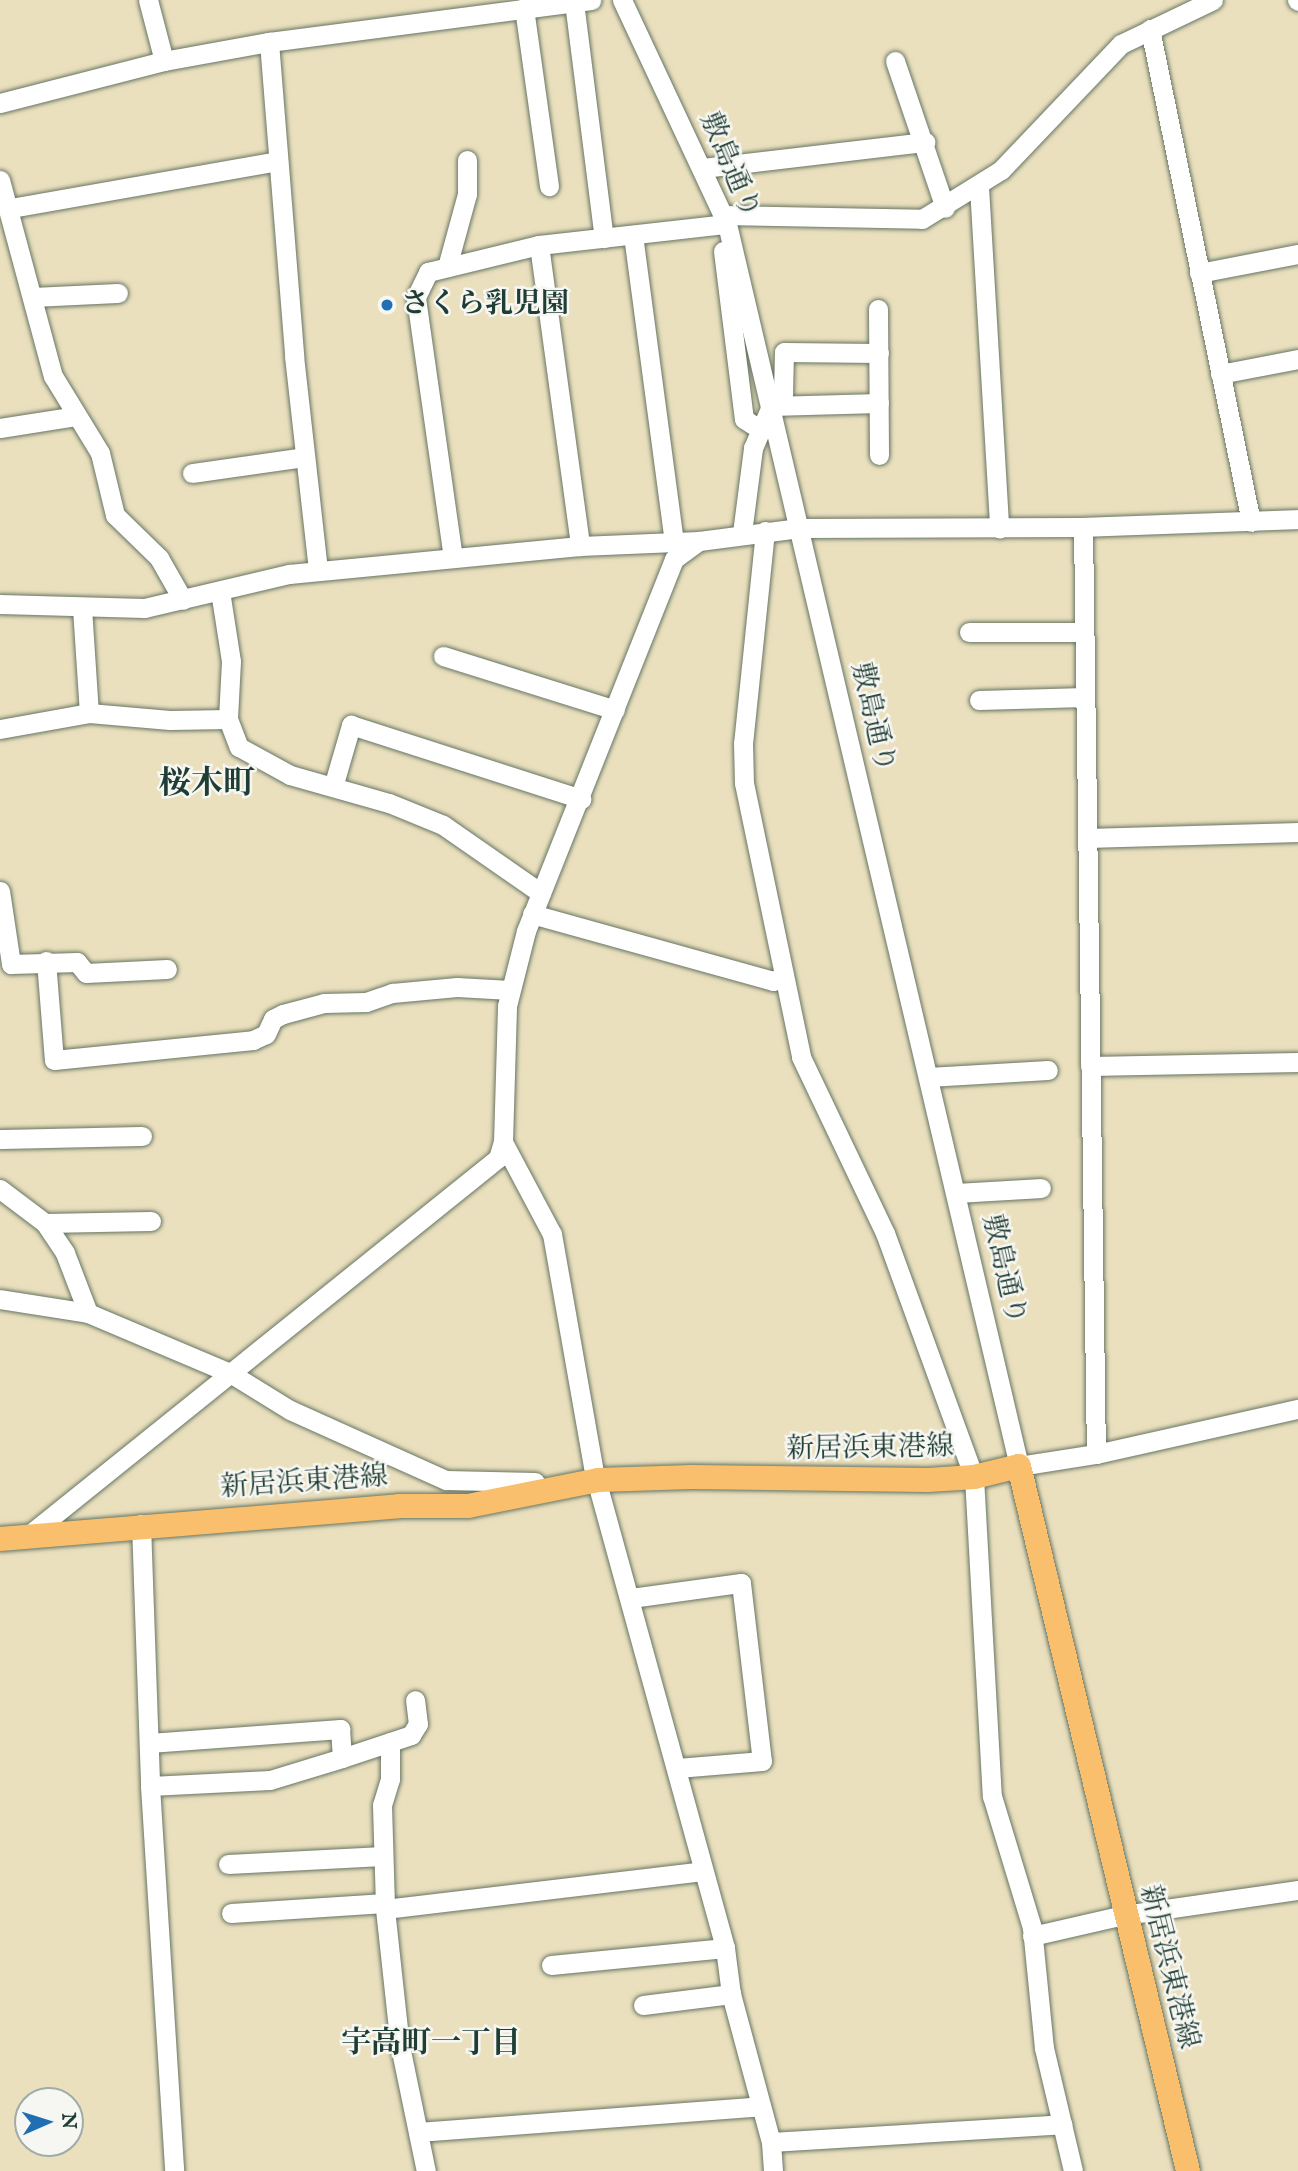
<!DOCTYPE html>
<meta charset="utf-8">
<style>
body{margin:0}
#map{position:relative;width:1298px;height:2171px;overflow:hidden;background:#ebe0be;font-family:"IM FELL English","Noto Serif JP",serif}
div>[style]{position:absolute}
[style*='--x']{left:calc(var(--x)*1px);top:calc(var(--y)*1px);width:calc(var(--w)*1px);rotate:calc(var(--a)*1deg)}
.roads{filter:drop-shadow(0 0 2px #667664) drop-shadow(0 0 2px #667664)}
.minor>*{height:19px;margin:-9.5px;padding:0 9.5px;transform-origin:9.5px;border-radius:9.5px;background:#fff}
.major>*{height:24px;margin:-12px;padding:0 12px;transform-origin:12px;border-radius:12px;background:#f9bf6d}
.dots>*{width:19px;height:19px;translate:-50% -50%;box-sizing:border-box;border:4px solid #f6f6f2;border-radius:50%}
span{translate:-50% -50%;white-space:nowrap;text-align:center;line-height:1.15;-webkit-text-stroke:5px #f6f6f2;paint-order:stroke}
.street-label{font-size:28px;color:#1f3d34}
.poi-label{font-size:28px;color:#1f3d34;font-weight:700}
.left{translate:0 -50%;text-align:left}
.neighbourhood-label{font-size:30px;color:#1f3d34;font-weight:700}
.quarter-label{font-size:32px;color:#1f3d34;font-weight:700}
.north{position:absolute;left:14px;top:2087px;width:70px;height:70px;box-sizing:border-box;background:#f6f6f2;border:2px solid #a0aca6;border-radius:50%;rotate:87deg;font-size:19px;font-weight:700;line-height:28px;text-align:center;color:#1f3d34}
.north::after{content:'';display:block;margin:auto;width:24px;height:32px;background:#1f6fb2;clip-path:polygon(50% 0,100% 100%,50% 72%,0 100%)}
</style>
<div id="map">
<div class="roads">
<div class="minor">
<div style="--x:148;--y:0;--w:63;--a:75.3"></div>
<div style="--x:622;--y:0;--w:247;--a:64.9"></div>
<div style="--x:727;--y:224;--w:1276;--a:76.77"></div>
<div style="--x:1019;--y:1466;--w:78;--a:-8.9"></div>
<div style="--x:1096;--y:1454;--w:207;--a:-12.6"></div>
<div style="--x:1297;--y:0;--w:1;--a:45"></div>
<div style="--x:574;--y:2;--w:238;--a:82.8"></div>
<div style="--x:524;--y:8;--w:180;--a:82"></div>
<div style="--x:1150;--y:29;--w:503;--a:78.42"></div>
<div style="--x:269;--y:42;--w:315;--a:85.4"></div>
<div style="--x:294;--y:356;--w:216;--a:83.6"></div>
<div style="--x:895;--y:61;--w:155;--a:71.2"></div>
<div style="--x:0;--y:103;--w:169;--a:-14.4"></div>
<div style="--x:164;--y:61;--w:107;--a:-10.3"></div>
<div style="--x:269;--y:42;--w:325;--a:-7.4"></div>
<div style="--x:703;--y:168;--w:224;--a:-6.7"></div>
<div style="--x:0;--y:180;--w:203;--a:74.9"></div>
<div style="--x:53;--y:376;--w:90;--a:58.6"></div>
<div style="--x:100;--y:453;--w:64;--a:76.4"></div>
<div style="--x:115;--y:515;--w:62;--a:44.3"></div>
<div style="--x:159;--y:558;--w:48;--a:60.3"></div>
<div style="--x:979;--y:187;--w:342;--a:86.6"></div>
<div style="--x:11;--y:208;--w:271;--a:-10"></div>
<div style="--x:722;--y:215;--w:200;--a:1.1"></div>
<div style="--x:922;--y:219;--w:93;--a:-31.8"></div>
<div style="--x:1001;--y:170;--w:174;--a:-46.4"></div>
<div style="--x:1121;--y:44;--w:102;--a:-25.6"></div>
<div style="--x:633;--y:235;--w:309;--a:82.4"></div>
<div style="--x:539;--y:245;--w:304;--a:82.2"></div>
<div style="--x:723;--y:251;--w:169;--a:82.9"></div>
<div style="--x:744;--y:419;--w:20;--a:33"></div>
<div style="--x:447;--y:267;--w:76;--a:-74.7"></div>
<div style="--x:467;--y:194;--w:34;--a:-90"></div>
<div style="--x:1199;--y:273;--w:101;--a:-10.9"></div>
<div style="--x:32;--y:297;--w:86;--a:-2.7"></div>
<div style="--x:878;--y:309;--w:146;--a:89.6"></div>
<div style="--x:1220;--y:374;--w:79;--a:-10.9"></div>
<div style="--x:771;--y:406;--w:108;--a:-1.6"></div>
<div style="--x:0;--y:428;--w:78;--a:-8.9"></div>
<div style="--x:192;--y:473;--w:114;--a:-8.1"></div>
<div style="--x:1083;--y:527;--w:927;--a:89.2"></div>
<div style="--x:765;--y:531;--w:213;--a:95.9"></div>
<div style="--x:743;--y:743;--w:40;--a:88.6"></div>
<div style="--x:744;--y:783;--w:280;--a:78.2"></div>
<div style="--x:801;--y:1057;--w:195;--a:64.5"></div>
<div style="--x:885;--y:1233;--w:260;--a:70"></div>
<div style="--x:974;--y:1477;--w:320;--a:86.8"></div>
<div style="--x:992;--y:1796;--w:138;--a:73.1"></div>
<div style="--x:1032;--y:1928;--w:121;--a:84.3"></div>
<div style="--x:1044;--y:2048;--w:126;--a:76.7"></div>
<div style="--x:742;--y:533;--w:86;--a:-82.6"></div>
<div style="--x:753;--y:448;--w:46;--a:-66.8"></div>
<div style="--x:771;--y:406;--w:18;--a:-47"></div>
<div style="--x:783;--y:393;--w:41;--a:-88.6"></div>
<div style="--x:784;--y:352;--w:95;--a:0.6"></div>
<div style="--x:453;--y:558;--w:264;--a:-98.1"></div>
<div style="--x:416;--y:297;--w:28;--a:-64"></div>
<div style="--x:428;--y:272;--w:114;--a:-13.7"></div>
<div style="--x:539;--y:245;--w:189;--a:-6.4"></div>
<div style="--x:220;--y:591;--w:71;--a:81.1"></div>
<div style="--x:231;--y:661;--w:58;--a:93"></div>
<div style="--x:0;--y:604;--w:144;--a:1.6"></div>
<div style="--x:144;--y:608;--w:149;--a:-13.2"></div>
<div style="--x:289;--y:574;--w:292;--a:-5.5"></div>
<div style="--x:580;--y:546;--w:119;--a:-2.4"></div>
<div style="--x:82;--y:608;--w:105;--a:86.2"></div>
<div style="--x:969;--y:632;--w:115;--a:0"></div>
<div style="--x:443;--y:656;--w:180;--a:17.4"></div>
<div style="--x:979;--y:700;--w:106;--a:-1.6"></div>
<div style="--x:0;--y:729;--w:90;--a:-10.2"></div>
<div style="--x:89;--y:713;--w:81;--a:4.9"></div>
<div style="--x:170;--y:720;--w:58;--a:-1"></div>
<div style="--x:228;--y:719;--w:30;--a:69"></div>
<div style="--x:239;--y:747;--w:58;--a:28.8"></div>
<div style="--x:290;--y:775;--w:103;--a:15.8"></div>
<div style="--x:389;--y:803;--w:58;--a:22.2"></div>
<div style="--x:443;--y:825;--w:119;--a:34.8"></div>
<div style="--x:333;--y:787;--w:65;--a:-73.8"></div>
<div style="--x:351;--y:725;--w:242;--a:17.8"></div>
<div style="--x:1087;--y:838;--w:211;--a:-1.6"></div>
<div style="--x:0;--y:891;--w:74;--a:81.4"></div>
<div style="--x:11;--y:964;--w:66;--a:-1.7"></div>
<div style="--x:77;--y:962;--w:14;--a:51"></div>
<div style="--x:86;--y:973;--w:81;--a:-2.8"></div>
<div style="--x:532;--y:914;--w:250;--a:15.5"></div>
<div style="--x:773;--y:981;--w:12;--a:-24"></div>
<div style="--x:46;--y:961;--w:99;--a:85.4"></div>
<div style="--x:54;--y:1060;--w:200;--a:-5.7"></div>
<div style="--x:253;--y:1040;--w:14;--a:-25"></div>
<div style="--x:266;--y:1034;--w:17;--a:-65"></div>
<div style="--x:273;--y:1019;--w:11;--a:-27"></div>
<div style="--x:283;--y:1014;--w:42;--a:-15"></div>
<div style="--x:324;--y:1003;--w:42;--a:-1.4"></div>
<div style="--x:366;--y:1002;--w:28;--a:-19"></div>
<div style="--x:392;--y:993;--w:65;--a:-5.3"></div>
<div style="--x:457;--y:987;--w:53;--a:3.2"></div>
<div style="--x:1090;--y:1066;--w:208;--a:-1.1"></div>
<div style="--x:928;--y:1077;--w:120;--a:-3.3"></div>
<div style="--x:0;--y:1139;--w:142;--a:-1.2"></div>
<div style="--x:503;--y:1142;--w:104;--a:62"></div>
<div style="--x:552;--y:1234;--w:242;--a:80"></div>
<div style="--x:594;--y:1472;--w:494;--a:74.6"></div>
<div style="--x:725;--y:1948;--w:46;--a:82.6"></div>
<div style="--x:731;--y:1994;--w:153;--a:74.9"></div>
<div style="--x:771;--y:2142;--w:29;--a:86"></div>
<div style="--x:0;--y:1189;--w:56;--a:37.1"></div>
<div style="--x:957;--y:1193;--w:84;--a:-3.4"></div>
<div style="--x:151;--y:1221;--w:106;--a:178.9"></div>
<div style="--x:45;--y:1223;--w:36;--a:56"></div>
<div style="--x:65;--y:1253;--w:64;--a:69"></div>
<div style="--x:88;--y:1313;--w:154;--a:22.9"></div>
<div style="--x:230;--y:1373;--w:70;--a:31.7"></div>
<div style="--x:290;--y:1410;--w:171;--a:24.2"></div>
<div style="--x:446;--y:1480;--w:89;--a:1.3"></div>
<div style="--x:0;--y:1299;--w:89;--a:9"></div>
<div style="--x:141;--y:1524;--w:262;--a:88"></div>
<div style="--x:150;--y:1786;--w:386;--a:86.4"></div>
<div style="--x:29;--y:1535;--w:602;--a:-38.79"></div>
<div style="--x:498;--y:1158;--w:17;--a:-73"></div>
<div style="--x:503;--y:1142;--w:136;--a:-88.3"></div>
<div style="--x:507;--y:1006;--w:77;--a:-75.8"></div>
<div style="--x:526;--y:931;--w:400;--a:-68.3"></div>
<div style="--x:674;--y:559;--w:31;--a:-36"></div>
<div style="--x:699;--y:541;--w:101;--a:-7.4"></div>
<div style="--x:799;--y:528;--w:284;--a:-0.2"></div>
<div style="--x:1083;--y:527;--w:215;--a:-2.1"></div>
<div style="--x:631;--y:1598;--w:111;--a:-7.8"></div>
<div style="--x:741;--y:1583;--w:179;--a:83.3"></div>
<div style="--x:762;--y:1761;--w:85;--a:175.3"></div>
<div style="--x:390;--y:1742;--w:37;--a:90"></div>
<div style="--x:390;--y:1779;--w:27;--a:107"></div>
<div style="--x:382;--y:1805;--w:104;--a:88.3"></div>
<div style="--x:385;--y:1909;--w:138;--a:83.8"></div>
<div style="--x:400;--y:2046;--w:128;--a:78.3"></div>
<div style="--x:149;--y:1743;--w:192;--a:-4.2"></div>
<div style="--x:340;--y:1729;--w:29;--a:86"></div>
<div style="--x:150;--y:1786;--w:120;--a:-2.9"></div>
<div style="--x:270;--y:1780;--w:75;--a:-17"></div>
<div style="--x:342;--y:1758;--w:73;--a:-18.4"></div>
<div style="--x:411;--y:1735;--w:13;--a:-58"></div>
<div style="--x:418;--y:1724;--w:24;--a:-97"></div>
<div style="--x:228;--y:1864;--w:155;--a:-3"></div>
<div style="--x:385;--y:1909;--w:320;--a:-6.8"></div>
<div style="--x:231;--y:1913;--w:154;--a:-3.7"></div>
<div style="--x:1032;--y:1936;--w:94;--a:-12.9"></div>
<div style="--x:1124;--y:1915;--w:176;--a:-8.2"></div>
<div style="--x:551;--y:1965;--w:175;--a:-5.6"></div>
<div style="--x:643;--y:2005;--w:89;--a:-7.1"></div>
<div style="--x:418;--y:2132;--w:344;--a:-4.3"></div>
<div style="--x:771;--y:2142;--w:292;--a:-3.5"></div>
</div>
<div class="major">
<div style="--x:0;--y:1539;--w:400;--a:-4.7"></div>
<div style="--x:399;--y:1506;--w:69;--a:0"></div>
<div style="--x:468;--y:1506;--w:133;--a:-11.3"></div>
<div style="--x:598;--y:1480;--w:94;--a:-1.8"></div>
<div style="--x:692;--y:1477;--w:236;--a:0.7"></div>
<div style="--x:928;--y:1480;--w:46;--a:-3.7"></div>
<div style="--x:974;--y:1477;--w:46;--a:-13.7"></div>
<div style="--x:1019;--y:1466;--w:725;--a:76.52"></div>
</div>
</div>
<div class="dots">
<div style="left:387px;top:305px;background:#1f6fb2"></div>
</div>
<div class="street-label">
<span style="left:729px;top:166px;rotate:67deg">敷島通り</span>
<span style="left:872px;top:718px;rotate:77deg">敷島通り</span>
<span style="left:1003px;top:1270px;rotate:77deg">敷島通り</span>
<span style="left:870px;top:1449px;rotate:-1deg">新居浜東港線</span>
<span style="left:304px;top:1483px;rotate:-4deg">新居浜東港線</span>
<span style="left:1168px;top:1967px;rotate:76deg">新居浜東港線</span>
</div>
<div class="poi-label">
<span class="left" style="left:401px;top:305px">さくら乳児園</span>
</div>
<div class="neighbourhood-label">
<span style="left:431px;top:2044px">宇高町一丁目</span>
</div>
<div class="quarter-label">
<span style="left:207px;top:785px">桜木町</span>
</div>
<div class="north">N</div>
</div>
